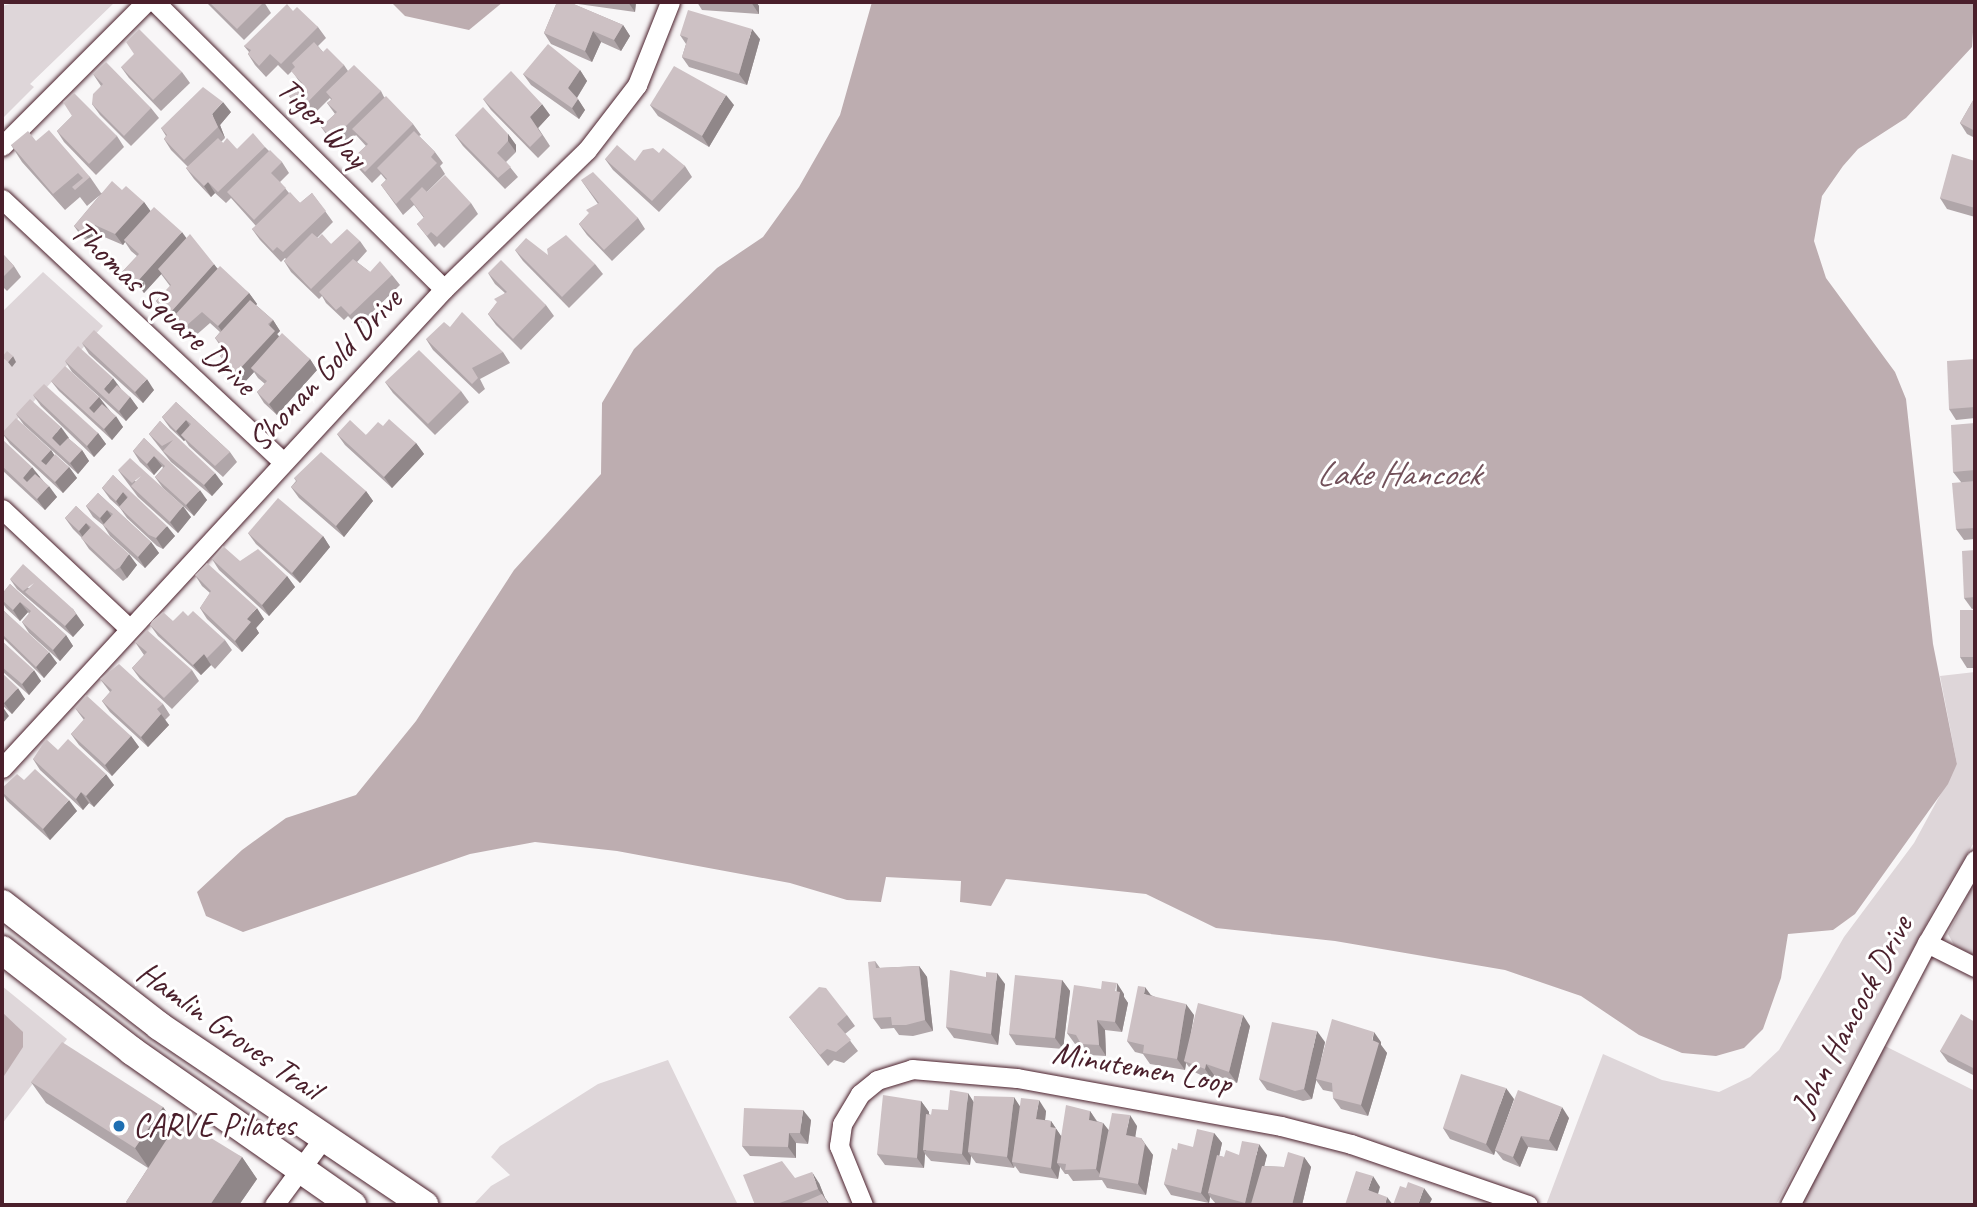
<!DOCTYPE html>
<style>
body{margin:0}
#map{position:relative;width:1977px;height:1207px;overflow:hidden;background:#f8f6f7;font-family:Caveat,sans-serif}
div>[style]{position:absolute}
[style*='--x']{left:calc(var(--x)*1px);top:calc(var(--y)*1px);width:calc(var(--w)*1px);rotate:calc(var(--a)*1deg)}
.green>*{inset:0;background:#ded6d9}
.water>*{inset:0;background:#bdadb0}
.roads{filter:drop-shadow(0 0 2px #4a1f2b) drop-shadow(0 0 2px #4a1f2b)}
.minor>*{height:19px;margin:-9.5px;padding:0 9.5px;transform-origin:9.5px;border-radius:9.5px;background:#fff}
.secondary>*{height:28px;margin:-14px;padding:0 14px;transform-origin:14px;border-radius:14px;background:#fff}
.wall>*{inset:0;background:#b0a6a9}
.shaded-wall>*{inset:0;background:#908789}
.building>*{inset:0;background:#cdc1c4}
.dots>*{width:19px;height:19px;translate:-50% -50%;box-sizing:border-box;border:4px solid #fff;border-radius:50%}
span{translate:-50% -50%;white-space:nowrap;text-align:center;line-height:1.15;-webkit-text-stroke:6px #fff;paint-order:stroke}
.street-label{font-size:33px;color:#4a1f2b}
.poi-label{font-size:33px;color:#4a1f2b}
.left{translate:0 -50%;text-align:left}
.water-label{font-size:35px;color:#72515a;font-style:italic}
.frame{position:absolute;inset:0;border:4px solid #4a1f2b;pointer-events:none}
</style>
<div id="map">
<div class="green">
<div style="clip-path:polygon(18px 2px,115px 2px,30px 84px,34px 87px,2px 119px,2px 6px)"></div>
<div style="clip-path:polygon(43px 272px,103px 326px,2px 436px,2px 312px)"></div>
<div style="clip-path:polygon(1975px 672px,1975px 841px,1940px 898px,1776px 1205px,1546px 1205px,1603px 1054px,1662px 1080px,1719px 1092px,1750px 1077px,1779px 1050px,1844px 937px,1914px 843px,1957px 764px,1940px 676px)"></div>
<div style="clip-path:polygon(1975px 881px,1975px 956px,1954px 945px,1948px 934px)"></div>
<div style="clip-path:polygon(2px 986px,67px 1039px,2px 1124px)"></div>
<div style="clip-path:polygon(1883px 1045px,1975px 1091px,1975px 1205px,1797px 1205px)"></div>
<div style="clip-path:polygon(668px 1060px,738px 1205px,473px 1205px,491px 1186px,510px 1175px,491px 1157px,500px 1146px,598px 1084px)"></div>
</div>
<div class="water">
<div style="clip-path:polygon(391px 2px,503px 2px,469px 30px,405px 16px)"></div>
<div style="clip-path:polygon(872px 2px,1975px 2px,1972px 47px,1906px 118px,1858px 149px,1843px 166px,1822px 196px,1814px 241px,1826px 278px,1895px 372px,1906px 399px,1933px 644px,1957px 764px,1948px 784px,1855px 914px,1833px 930px,1788px 934px,1781px 978px,1763px 1029px,1744px 1048px,1716px 1056px,1682px 1053px,1639px 1035px,1581px 996px,1505px 970px,1335px 941px,1216px 928px,1146px 894px,1006px 879px,991px 906px,960px 902px,961px 881px,886px 877px,881px 902px,847px 900px,790px 883px,617px 851px,535px 842px,470px 854px,243px 932px,206px 916px,197px 892px,242px 850px,286px 818px,356px 795px,416px 721px,514px 570px,601px 474px,602px 403px,634px 349px,717px 268px,763px 237px,799px 187px,840px 115px)"></div>
<div style="clip-path:polygon(2px 1012px,23px 1032px,23px 1047px,2px 1079px)"></div>
</div>
<div class="roads">
<div class="minor">
<div style="--x:155;--y:2;--w:407;--a:44.8"></div>
<div style="--x:2;--y:146;--w:204;--a:-45"></div>
<div style="--x:2;--y:199;--w:385;--a:43.1"></div>
<div style="--x:2;--y:509;--w:175;--a:43.2"></div>
<div style="--x:2;--y:768;--w:652;--a:-47.3"></div>
<div style="--x:444;--y:289;--w:199;--a:-44.2"></div>
<div style="--x:587;--y:150;--w:82;--a:-52.4"></div>
<div style="--x:637;--y:85;--w:89;--a:-68.3"></div>
<div style="--x:1927;--y:943;--w:54;--a:26.6"></div>
<div style="--x:274;--y:1205;--w:81;--a:-53.6"></div>
<div style="--x:863;--y:1205;--w:64;--a:-112.1"></div>
<div style="--x:839;--y:1146;--w:22;--a:-82"></div>
<div style="--x:842;--y:1124;--w:35;--a:-59"></div>
<div style="--x:860;--y:1094;--w:22;--a:-39"></div>
<div style="--x:877;--y:1080;--w:37;--a:-17"></div>
<div style="--x:912;--y:1069;--w:105;--a:4.9"></div>
<div style="--x:1017;--y:1078;--w:268;--a:10.3"></div>
<div style="--x:1281;--y:1126;--w:72;--a:14.4"></div>
<div style="--x:1351;--y:1144;--w:187;--a:19"></div>
<div style="--x:1790;--y:1205;--w:296;--a:-62.4"></div>
<div style="--x:1927;--y:943;--w:96;--a:-60"></div>
</div>
<div class="secondary">
<div style="--x:2;--y:904;--w:199;--a:37.8"></div>
<div style="--x:159;--y:1026;--w:320;--a:34"></div>
<div style="--x:2;--y:950;--w:165;--a:37.8"></div>
<div style="--x:132;--y:1051;--w:269;--a:35"></div>
</div>
</div>
<div class="wall">
<div style="clip-path:polygon(206px 2px,264px 2px,271px 13px,244px 40px)"></div>
<div style="clip-path:polygon(557px 2px,636px 2px,635px 12px,571px 3px,623px 25px,630px 36px,621px 51px,601px 42px,592px 62px,551px 44px,544px 33px)"></div>
<div style="clip-path:polygon(697px 2px,756px 2px,759px 6px,759px 14px,702px 10px)"></div>
<div style="clip-path:polygon(293px 11px,318px 27px,326px 38px,318px 46px,323px 52px,344px 65px,348px 71px,381px 91px,384px 97px,413px 124px,421px 135px,419px 136px,435px 152px,443px 163px,440px 166px,445px 174px,427px 192px,471px 203px,478px 214px,444px 248px,439px 243px,435px 247px,425px 234px,417px 224px,424px 218px,414px 205px,403px 215px,381px 185px,386px 180px,381px 174px,372px 183px,360px 170px,352px 159px,366px 146px,356px 135px,341px 150px,329px 138px,321px 127px,335px 114px,327px 103px,331px 100px,330px 98px,309px 119px,297px 107px,289px 96px,301px 84px,292px 71px,288px 75px,278px 65px,266px 77px,255px 65px,248px 54px,249px 52px,244px 46px)"></div>
<div style="clip-path:polygon(680px 35px,760px 39px,747px 85px,689px 67px,682px 57px,686px 44px)"></div>
<div style="clip-path:polygon(121px 67px,182px 72px,190px 83px,161px 111px,129px 78px)"></div>
<div style="clip-path:polygon(580px 70px,587px 81px,577px 98px,585px 110px,579px 119px,531px 85px,523px 74px)"></div>
<div style="clip-path:polygon(93px 74px,151px 108px,159px 118px,131px 146px,100px 115px,92px 104px,101px 86px)"></div>
<div style="clip-path:polygon(1975px 97px,1975px 138px,1967px 134px,1960px 123px)"></div>
<div style="clip-path:polygon(483px 99px,550px 115px,538px 128px,550px 146px,538px 158px,491px 110px)"></div>
<div style="clip-path:polygon(650px 105px,734px 105px,709px 147px,658px 116px)"></div>
<div style="clip-path:polygon(231px 112px,220px 125px,225px 138px,221px 142px,237px 149px,265px 147px,269px 151px,282px 162px,289px 173px,280px 182px,289px 193px,300px 203px,312px 193px,333px 222px,317px 238px,331px 244px,360px 241px,367px 251px,357px 262px,370px 272px,392px 275px,400px 285px,358px 326px,348px 316px,344px 320px,326px 303px,322px 296px,319px 299px,291px 272px,284px 261px,286px 259px,285px 258px,281px 262px,260px 240px,252px 229px,256px 226px,231px 198px,226px 203px,215px 193px,211px 197px,194px 179px,186px 168px,188px 167px,171px 150px,164px 139px,166px 136px,161px 128px)"></div>
<div style="clip-path:polygon(72px 116px,117px 136px,124px 147px,96px 175px,64px 142px,57px 131px)"></div>
<div style="clip-path:polygon(508px 134px,516px 145px,516px 152px,506px 162px,518px 177px,505px 189px,463px 146px,455px 135px)"></div>
<div style="clip-path:polygon(36px 141px,90px 177px,101px 193px,122px 190px,144px 202px,150px 211px,186px 238px,217px 268px,249px 293px,257px 304px,256px 305px,273px 320px,280px 331px,277px 334px,279px 336px,310px 359px,317px 370px,277px 415px,264px 403px,257px 392px,265px 384px,258px 378px,254px 372px,243px 384px,220px 356px,224px 351px,215px 338px,220px 332px,210px 323px,194px 337px,179px 322px,178px 324px,164px 312px,156px 301px,170px 286px,161px 274px,144px 293px,136px 283px,129px 283px,122px 272px,137px 256px,131px 251px,125px 242px,123px 245px,102px 236px,93px 246px,82px 237px,74px 226px,100px 195px,87px 206px,80px 197px,65px 210px,22px 162px,11px 145px)"></div>
<div style="clip-path:polygon(659px 153px,685px 166px,692px 177px,659px 212px,613px 170px,605px 159px,635px 161px)"></div>
<div style="clip-path:polygon(1975px 161px,1975px 217px,1947px 209px,1940px 198px)"></div>
<div style="clip-path:polygon(581px 180px,638px 218px,645px 229px,612px 261px,587px 235px,579px 224px,598px 204px)"></div>
<div style="clip-path:polygon(515px 250px,595px 264px,603px 274px,569px 308px,523px 261px)"></div>
<div style="clip-path:polygon(2px 253px,14px 266px,21px 277px,7px 291px,2px 286px)"></div>
<div style="clip-path:polygon(488px 273px,546px 305px,554px 316px,521px 350px,496px 325px,488px 314px,505px 293px,495px 284px)"></div>
<div style="clip-path:polygon(426px 339px,503px 352px,510px 363px,480px 379px,485px 389px,479px 394px,433px 350px)"></div>
<div style="clip-path:polygon(82px 343px,154px 390px,143px 403px,89px 354px)"></div>
<div style="clip-path:polygon(1975px 359px,1975px 418px,1956px 420px,1949px 409px)"></div>
<div style="clip-path:polygon(65px 361px,130px 397px,138px 408px,126px 421px,72px 372px)"></div>
<div style="clip-path:polygon(51px 381px,99px 397px,123px 427px,112px 440px,59px 391px)"></div>
<div style="clip-path:polygon(385px 382px,461px 391px,469px 402px,435px 435px,393px 393px)"></div>
<div style="clip-path:polygon(33px 395px,98px 433px,106px 444px,94px 457px,41px 406px)"></div>
<div style="clip-path:polygon(176px 402px,230px 452px,237px 462px,223px 477px,189px 446px,185px 440px,184px 441px,170px 428px,162px 417px)"></div>
<div style="clip-path:polygon(16px 414px,68px 438px,82px 450px,89px 461px,78px 474px,24px 425px)"></div>
<div style="clip-path:polygon(160px 421px,223px 484px,212px 496px,171px 462px,149px 434px)"></div>
<div style="clip-path:polygon(1975px 423px,1975px 539px,1964px 540px,1956px 529px,1961px 482px,1953px 472px)"></div>
<div style="clip-path:polygon(383px 426px,416px 443px,424px 454px,392px 488px,345px 445px,337px 434px,366px 435px)"></div>
<div style="clip-path:polygon(2px 433px,51px 450px,54px 455px,69px 467px,77px 478px,63px 493px,10px 444px)"></div>
<div style="clip-path:polygon(144px 438px,207px 500px,194px 516px,163px 488px,155px 477px,163px 468px,162px 466px,154px 475px,140px 462px,133px 451px)"></div>
<div style="clip-path:polygon(2px 440px,40px 477px,57px 497px,45px 510px,2px 470px)"></div>
<div style="clip-path:polygon(118px 470px,191px 517px,178px 533px,138px 497px)"></div>
<div style="clip-path:polygon(113px 475px,175px 536px,163px 549px,157px 546px,127px 518px,120px 508px,110px 499px,102px 488px)"></div>
<div style="clip-path:polygon(294px 478px,366px 491px,373px 501px,344px 537px,299px 498px,291px 487px,296px 481px)"></div>
<div style="clip-path:polygon(98px 493px,151px 542px,159px 553px,145px 568px,110px 536px,103px 525px,93px 517px,86px 506px)"></div>
<div style="clip-path:polygon(76px 506px,137px 565px,127px 578px,123px 581px,89px 549px,81px 537px,73px 529px,65px 518px)"></div>
<div style="clip-path:polygon(248px 533px,323px 536px,330px 547px,300px 583px,256px 544px)"></div>
<div style="clip-path:polygon(1975px 550px,1975px 608px,1972px 609px,1964px 598px)"></div>
<div style="clip-path:polygon(212px 559px,240px 561px,287px 576px,295px 587px,269px 616px,219px 570px)"></div>
<div style="clip-path:polygon(195px 575px,264px 619px,256px 628px,259px 633px,242px 652px,207px 619px,200px 608px,210px 593px,202px 586px)"></div>
<div style="clip-path:polygon(10px 579px,73px 609px,84px 625px,73px 637px,17px 589px)"></div>
<div style="clip-path:polygon(10px 584px,66px 635px,73px 646px,60px 661px,29px 633px,22px 622px,29px 614px,28px 612px,20px 621px,6px 608px,2px 602px,2px 594px)"></div>
<div style="clip-path:polygon(2px 609px,57px 663px,44px 678px,2px 637px)"></div>
<div style="clip-path:polygon(1975px 610px,1975px 668px,1967px 668px,1960px 657px)"></div>
<div style="clip-path:polygon(188px 616px,225px 640px,232px 650px,215px 669px,211px 665px,201px 675px,158px 636px,150px 625px,173px 621px)"></div>
<div style="clip-path:polygon(2px 641px,41px 681px,29px 695px,2px 671px)"></div>
<div style="clip-path:polygon(135px 642px,192px 670px,199px 681px,172px 709px,140px 679px,132px 668px,144px 655px)"></div>
<div style="clip-path:polygon(2px 673px,25px 699px,12px 714px,2px 705px)"></div>
<div style="clip-path:polygon(100px 679px,163px 704px,170px 715px,165px 720px,169px 725px,148px 747px,110px 712px,102px 701px,110px 692px)"></div>
<div style="clip-path:polygon(75px 708px,131px 736px,139px 747px,112px 776px,79px 745px,71px 734px,84px 720px)"></div>
<div style="clip-path:polygon(58px 750px,114px 785px,94px 807px,89px 803px,83px 810px,40px 770px,33px 759px)"></div>
<div style="clip-path:polygon(24px 780px,77px 811px,50px 840px,7px 801px,2px 793px,2px 788px)"></div>
<div style="clip-path:polygon(875px 961px,880px 968px,919px 966px,927px 977px,933px 1031px,913px 1036px,899px 1035px,894px 1028px,881px 1029px,873px 1018px)"></div>
<div style="clip-path:polygon(986px 977px,1005px 984px,998px 1045px,954px 1038px,946px 1027px)"></div>
<div style="clip-path:polygon(1062px 980px,1070px 991px,1063px 1049px,1016px 1045px,1009px 1034px)"></div>
<div style="clip-path:polygon(1124px 994px,1124px 997px,1128px 1003px,1122px 1032px,1105px 1030px,1106px 1056px,1089px 1055px,1082px 1045px,1075px 1044px,1067px 1033px)"></div>
<div style="clip-path:polygon(1151px 995px,1194px 1015px,1191px 1033px,1250px 1026px,1237px 1083px,1214px 1075px,1212px 1080px,1192px 1071px,1186px 1063px,1185px 1070px,1150px 1064px,1143px 1054px,1135px 1052px,1127px 1041px)"></div>
<div style="clip-path:polygon(847px 1015px,855px 1026px,845px 1034px,858px 1051px,844px 1063px,834px 1060px,828px 1066px,789px 1017px)"></div>
<div style="clip-path:polygon(1975px 1022px,1975px 1076px,1948px 1062px,1940px 1051px)"></div>
<div style="clip-path:polygon(1325px 1042px,1321px 1060px,1381px 1042px,1381px 1045px,1387px 1053px,1368px 1116px,1341px 1109px,1333px 1098px,1333px 1092px,1323px 1090px,1316px 1080px,1312px 1099px,1303px 1101px,1267px 1090px,1259px 1079px)"></div>
<div style="clip-path:polygon(31px 1082px,163px 1107px,176px 1126px,242px 1157px,257px 1179px,239px 1205px,129px 1205px,126px 1202px,148px 1168px,46px 1103px)"></div>
<div style="clip-path:polygon(1514px 1099px,1499px 1139px,1569px 1118px,1557px 1151px,1528px 1147px,1520px 1167px,1503px 1160px,1495px 1150px,1494px 1155px,1450px 1139px,1443px 1128px)"></div>
<div style="clip-path:polygon(921px 1101px,929px 1112px,929px 1114px,931px 1115px,974px 1102px,1020px 1106px,1046px 1111px,1045px 1120px,1051px 1121px,1061px 1136px,1090px 1111px,1097px 1121px,1103px 1123px,1108px 1130px,1137px 1126px,1135px 1136px,1153px 1155px,1146px 1195px,1107px 1188px,1102px 1180px,1073px 1181px,1068px 1174px,1065px 1174px,1060px 1167px,1058px 1179px,1020px 1173px,1015px 1166px,1014px 1168px,976px 1163px,971px 1156px,970px 1165px,931px 1161px,925px 1154px,924px 1168px,885px 1165px,877px 1154px)"></div>
<div style="clip-path:polygon(811px 1120px,808px 1144px,796px 1143px,796px 1158px,750px 1156px,742px 1146px)"></div>
<div style="clip-path:polygon(1214px 1133px,1222px 1143px,1219px 1156px,1224px 1157px,1239px 1155px,1267px 1155px,1264px 1166px,1284px 1167px,1304px 1157px,1311px 1167px,1302px 1205px,1221px 1205px,1216px 1204px,1210px 1197px,1209px 1203px,1171px 1195px,1164px 1184px,1177px 1150px,1193px 1147px)"></div>
<div style="clip-path:polygon(795px 1178px,819px 1183px,825px 1198px,830px 1205px,755px 1205px)"></div>
</div>
<div class="shaded-wall">
<div style="clip-path:polygon(628px 2px,636px 2px,635px 12px)"></div>
<div style="clip-path:polygon(751px 2px,756px 2px,759px 6px,759px 14px)"></div>
<div style="clip-path:polygon(623px 25px,630px 36px,621px 51px,614px 40px)"></div>
<div style="clip-path:polygon(752px 29px,760px 39px,747px 85px,739px 74px)"></div>
<div style="clip-path:polygon(593px 31px,601px 42px,592px 62px,585px 51px)"></div>
<div style="clip-path:polygon(580px 70px,587px 81px,576px 99px,568px 88px)"></div>
<div style="clip-path:polygon(726px 95px,734px 105px,709px 147px,702px 136px)"></div>
<div style="clip-path:polygon(578px 99px,585px 110px,579px 119px,572px 108px)"></div>
<div style="clip-path:polygon(223px 102px,231px 112px,220px 125px,225px 138px,218px 127px,212px 114px)"></div>
<div style="clip-path:polygon(542px 104px,550px 115px,538px 128px,550px 146px,530px 117px)"></div>
<div style="clip-path:polygon(508px 134px,516px 145px,516px 152px,508px 141px)"></div>
<div style="clip-path:polygon(208px 182px,215px 193px,211px 197px,204px 186px)"></div>
<div style="clip-path:polygon(144px 202px,152px 213px,124px 240px,125px 242px,123px 245px,115px 234px)"></div>
<div style="clip-path:polygon(95px 225px,102px 236px,93px 246px,85px 235px)"></div>
<div style="clip-path:polygon(182px 232px,190px 243px,144px 293px,137px 282px)"></div>
<div style="clip-path:polygon(214px 264px,222px 275px,175px 315px,179px 322px,178px 324px,170px 313px)"></div>
<div style="clip-path:polygon(249px 293px,257px 304px,226px 337px,218px 326px)"></div>
<div style="clip-path:polygon(273px 320px,280px 331px,277px 334px,282px 341px,251px 368px,254px 372px,243px 384px,236px 373px)"></div>
<div style="clip-path:polygon(13px 356px,16px 362px,12px 367px,8px 362px)"></div>
<div style="clip-path:polygon(310px 359px,317px 370px,277px 415px,269px 404px)"></div>
<div style="clip-path:polygon(113px 378px,121px 389px,111px 400px,104px 389px)"></div>
<div style="clip-path:polygon(147px 379px,154px 390px,143px 403px,135px 392px)"></div>
<div style="clip-path:polygon(99px 397px,107px 408px,97px 419px,89px 408px)"></div>
<div style="clip-path:polygon(130px 397px,138px 408px,126px 421px,119px 411px)"></div>
<div style="clip-path:polygon(116px 416px,123px 427px,112px 440px,104px 429px)"></div>
<div style="clip-path:polygon(186px 420px,193px 431px,181px 435px,185px 440px,184px 441px,176px 431px)"></div>
<div style="clip-path:polygon(61px 427px,69px 438px,59px 449px,52px 438px)"></div>
<div style="clip-path:polygon(98px 433px,106px 444px,94px 457px,87px 446px)"></div>
<div style="clip-path:polygon(416px 443px,424px 454px,392px 488px,384px 477px)"></div>
<div style="clip-path:polygon(51px 450px,58px 461px,48px 472px,41px 461px)"></div>
<div style="clip-path:polygon(82px 450px,89px 461px,78px 474px,70px 463px)"></div>
<div style="clip-path:polygon(154px 456px,162px 466px,154px 475px,147px 464px)"></div>
<div style="clip-path:polygon(32px 467px,40px 477px,31px 488px,23px 478px)"></div>
<div style="clip-path:polygon(69px 467px,77px 478px,63px 493px,55px 482px)"></div>
<div style="clip-path:polygon(215px 473px,223px 484px,212px 496px,204px 485px)"></div>
<div style="clip-path:polygon(49px 486px,57px 497px,45px 510px,37px 499px)"></div>
<div style="clip-path:polygon(200px 490px,207px 500px,194px 516px,186px 505px)"></div>
<div style="clip-path:polygon(366px 491px,373px 501px,344px 537px,336px 526px)"></div>
<div style="clip-path:polygon(123px 492px,131px 503px,124px 512px,116px 501px)"></div>
<div style="clip-path:polygon(183px 506px,191px 517px,178px 533px,170px 522px)"></div>
<div style="clip-path:polygon(107px 510px,115px 521px,107px 529px,100px 518px)"></div>
<div style="clip-path:polygon(86px 523px,94px 534px,86px 542px,79px 531px)"></div>
<div style="clip-path:polygon(167px 526px,175px 536px,163px 549px,156px 538px)"></div>
<div style="clip-path:polygon(323px 536px,330px 547px,300px 583px,292px 573px)"></div>
<div style="clip-path:polygon(151px 542px,159px 553px,145px 568px,138px 557px)"></div>
<div style="clip-path:polygon(129px 554px,137px 565px,127px 578px,120px 567px)"></div>
<div style="clip-path:polygon(287px 576px,295px 587px,269px 616px,262px 605px)"></div>
<div style="clip-path:polygon(20px 602px,28px 612px,20px 621px,13px 610px)"></div>
<div style="clip-path:polygon(257px 608px,264px 619px,256px 628px,259px 633px,242px 652px,235px 641px,247px 619px)"></div>
<div style="clip-path:polygon(76px 614px,84px 625px,73px 637px,65px 626px)"></div>
<div style="clip-path:polygon(66px 635px,73px 646px,60px 661px,53px 650px)"></div>
<div style="clip-path:polygon(49px 652px,57px 663px,44px 678px,36px 667px)"></div>
<div style="clip-path:polygon(204px 654px,211px 665px,201px 675px,193px 665px)"></div>
<div style="clip-path:polygon(34px 670px,41px 681px,29px 695px,22px 684px)"></div>
<div style="clip-path:polygon(18px 688px,25px 699px,12px 714px,4px 703px)"></div>
<div style="clip-path:polygon(2px 706px,9px 716px,2px 724px)"></div>
<div style="clip-path:polygon(161px 714px,169px 725px,148px 747px,141px 737px)"></div>
<div style="clip-path:polygon(131px 736px,139px 747px,112px 776px,105px 765px)"></div>
<div style="clip-path:polygon(106px 774px,114px 785px,94px 807px,86px 796px)"></div>
<div style="clip-path:polygon(81px 792px,89px 803px,83px 810px,76px 799px)"></div>
<div style="clip-path:polygon(69px 800px,77px 811px,50px 840px,43px 829px)"></div>
<div style="clip-path:polygon(919px 966px,927px 977px,933px 1031px,925px 1020px)"></div>
<div style="clip-path:polygon(997px 973px,1005px 984px,998px 1045px,991px 1034px)"></div>
<div style="clip-path:polygon(1062px 980px,1070px 991px,1063px 1049px,1055px 1038px)"></div>
<div style="clip-path:polygon(1117px 983px,1124px 994px,1124px 997px,1128px 1003px,1122px 1032px,1115px 1022px)"></div>
<div style="clip-path:polygon(1145px 987px,1153px 998px,1144px 994px)"></div>
<div style="clip-path:polygon(1186px 1004px,1194px 1015px,1186px 1061px,1184px 1061px,1186px 1063px,1185px 1070px,1177px 1059px)"></div>
<div style="clip-path:polygon(1243px 1015px,1250px 1026px,1237px 1083px,1229px 1072px)"></div>
<div style="clip-path:polygon(1097px 1020px,1105px 1030px,1106px 1056px,1099px 1045px)"></div>
<div style="clip-path:polygon(1317px 1031px,1325px 1042px,1312px 1099px,1304px 1089px)"></div>
<div style="clip-path:polygon(1374px 1032px,1381px 1042px,1381px 1045px,1387px 1053px,1368px 1116px,1361px 1105px)"></div>
<div style="clip-path:polygon(1206px 1064px,1214px 1075px,1212px 1080px,1205px 1069px)"></div>
<div style="clip-path:polygon(1506px 1088px,1514px 1099px,1494px 1155px,1486px 1144px)"></div>
<div style="clip-path:polygon(968px 1093px,975px 1104px,968px 1152px,971px 1156px,970px 1165px,962px 1154px)"></div>
<div style="clip-path:polygon(1014px 1097px,1021px 1108px,1012px 1162px,1014px 1168px,1007px 1157px)"></div>
<div style="clip-path:polygon(1039px 1100px,1046px 1111px,1044px 1129px,1036px 1119px)"></div>
<div style="clip-path:polygon(921px 1101px,929px 1112px,926px 1151px,923px 1150px,925px 1154px,924px 1168px,917px 1158px)"></div>
<div style="clip-path:polygon(163px 1107px,178px 1128px,150px 1170px,135px 1148px)"></div>
<div style="clip-path:polygon(1562px 1107px,1569px 1118px,1557px 1151px,1549px 1140px)"></div>
<div style="clip-path:polygon(803px 1110px,811px 1120px,808px 1144px,800px 1133px)"></div>
<div style="clip-path:polygon(1090px 1111px,1097px 1122px,1089px 1120px)"></div>
<div style="clip-path:polygon(1130px 1115px,1137px 1126px,1134px 1145px,1126px 1135px)"></div>
<div style="clip-path:polygon(1051px 1121px,1063px 1139px,1057px 1163px,1060px 1167px,1058px 1179px,1051px 1168px)"></div>
<div style="clip-path:polygon(1103px 1123px,1111px 1133px,1102px 1177px,1096px 1169px)"></div>
<div style="clip-path:polygon(789px 1133px,796px 1143px,796px 1158px,788px 1147px)"></div>
<div style="clip-path:polygon(1214px 1133px,1222px 1143px,1211px 1194px,1208px 1193px,1210px 1197px,1209px 1203px,1201px 1193px)"></div>
<div style="clip-path:polygon(1521px 1136px,1528px 1147px,1520px 1167px,1513px 1157px)"></div>
<div style="clip-path:polygon(1141px 1138px,1153px 1155px,1146px 1195px,1138px 1184px)"></div>
<div style="clip-path:polygon(1259px 1144px,1267px 1155px,1255px 1205px,1251px 1204px,1253px 1205px,1247px 1205px,1245px 1203px)"></div>
<div style="clip-path:polygon(242px 1157px,257px 1179px,239px 1205px,210px 1205px)"></div>
<div style="clip-path:polygon(1304px 1157px,1311px 1167px,1302px 1205px,1292px 1205px)"></div>
<div style="clip-path:polygon(812px 1172px,819px 1183px,825px 1198px,830px 1205px,829px 1205px,818px 1189px)"></div>
<div style="clip-path:polygon(1373px 1176px,1380px 1187px,1376px 1201px,1368px 1190px)"></div>
<div style="clip-path:polygon(1424px 1188px,1432px 1199px,1429px 1205px,1418px 1205px)"></div>
<div style="clip-path:polygon(1387px 1197px,1393px 1205px,1385px 1205px)"></div>
</div>
<div class="building">
<div style="clip-path:polygon(209px 2px,264px 2px,237px 29px)"></div>
<div style="clip-path:polygon(557px 2px,569px 2px,623px 25px,614px 40px,593px 31px,585px 51px,544px 33px)"></div>
<div style="clip-path:polygon(287px 4px,293px 11px,297px 7px,318px 27px,281px 64px,270px 54px,259px 66px,248px 54px,251px 50px,244px 46px)"></div>
<div style="clip-path:polygon(688px 10px,752px 29px,739px 74px,682px 57px,688px 38px,680px 35px)"></div>
<div style="clip-path:polygon(139px 29px,182px 72px,153px 100px,121px 67px,134px 54px,126px 42px)"></div>
<div style="clip-path:polygon(314px 42px,323px 52px,327px 48px,344px 65px,302px 108px,289px 96px,302px 83px,291px 71px,295px 67px,292px 63px)"></div>
<div style="clip-path:polygon(548px 44px,580px 70px,568px 88px,578px 99px,572px 108px,523px 74px)"></div>
<div style="clip-path:polygon(106px 62px,151px 108px,124px 136px,92px 104px,93px 94px,103px 84px,93px 74px)"></div>
<div style="clip-path:polygon(354px 65px,381px 91px,333px 139px,321px 127px,337px 112px,327px 103px,332px 99px,326px 92px)"></div>
<div style="clip-path:polygon(674px 66px,726px 95px,702px 136px,650px 105px)"></div>
<div style="clip-path:polygon(511px 71px,542px 104px,530px 117px,542px 135px,530px 147px,483px 99px)"></div>
<div style="clip-path:polygon(203px 87px,223px 102px,212px 114px,218px 127px,184px 160px,164px 139px,167px 135px,161px 128px)"></div>
<div style="clip-path:polygon(74px 93px,117px 136px,89px 164px,57px 131px,72px 116px,63px 102px)"></div>
<div style="clip-path:polygon(386px 96px,413px 124px,365px 172px,352px 159px,368px 144px,352px 129px)"></div>
<div style="clip-path:polygon(1975px 97px,1975px 131px,1960px 123px)"></div>
<div style="clip-path:polygon(483px 107px,508px 134px,508px 141px,497px 153px,511px 167px,498px 178px,455px 135px)"></div>
<div style="clip-path:polygon(49px 130px,90px 177px,75px 190px,72px 187px,83px 178px,78px 173px,53px 194px,11px 145px,28px 131px,36px 141px)"></div>
<div style="clip-path:polygon(414px 131px,435px 152px,431px 157px,437px 163px,396px 204px,381px 185px,387px 179px,377px 168px)"></div>
<div style="clip-path:polygon(253px 133px,265px 147px,218px 192px,208px 182px,204px 186px,186px 168px,218px 138px,223px 143px,227px 138px,237px 149px)"></div>
<div style="clip-path:polygon(617px 145px,635px 161px,643px 150px,653px 148px,659px 153px,663px 148px,685px 166px,652px 201px,605px 159px)"></div>
<div style="clip-path:polygon(270px 150px,282px 162px,271px 173px,286px 188px,254px 220px,227px 192px)"></div>
<div style="clip-path:polygon(1952px 154px,1975px 161px,1975px 208px,1940px 198px)"></div>
<div style="clip-path:polygon(593px 172px,638px 218px,604px 250px,579px 224px,589px 213px,586px 210px,599px 203px,581px 180px)"></div>
<div style="clip-path:polygon(445px 175px,471px 203px,437px 237px,431px 232px,427px 236px,417px 224px,424px 217px,410px 199px,422px 187px,427px 192px)"></div>
<div style="clip-path:polygon(112px 181px,122px 190px,126px 186px,144px 202px,115px 234px,95px 225px,85px 235px,74px 226px)"></div>
<div style="clip-path:polygon(290px 192px,300px 203px,312px 193px,326px 211px,283px 252px,277px 247px,273px 251px,252px 229px)"></div>
<div style="clip-path:polygon(154px 207px,182px 232px,137px 282px,128px 272px,122px 272px,139px 254px,124px 240px)"></div>
<div style="clip-path:polygon(347px 229px,360px 241px,311px 289px,284px 261px,312px 233px,318px 238px,322px 234px,331px 244px)"></div>
<div style="clip-path:polygon(190px 234px,214px 264px,170px 313px,156px 301px,171px 285px,158px 269px)"></div>
<div style="clip-path:polygon(566px 235px,595px 264px,562px 297px,515px 250px,526px 238px,548px 255px,547px 249px)"></div>
<div style="clip-path:polygon(2px 253px,14px 266px,2px 278px)"></div>
<div style="clip-path:polygon(353px 259px,370px 272px,380px 261px,392px 275px,350px 315px,341px 306px,336px 310px,319px 292px)"></div>
<div style="clip-path:polygon(501px 260px,546px 305px,513px 339px,488px 314px,497px 302px,494px 299px,507px 292px,488px 273px)"></div>
<div style="clip-path:polygon(220px 266px,249px 293px,218px 326px,202px 312px,186px 326px,175px 315px)"></div>
<div style="clip-path:polygon(250px 300px,273px 320px,268px 324px,275px 331px,236px 373px,220px 356px,226px 349px,215px 338px)"></div>
<div style="clip-path:polygon(462px 312px,503px 352px,472px 368px,478px 378px,472px 384px,426px 339px,444px 322px,450px 327px)"></div>
<div style="clip-path:polygon(94px 330px,147px 379px,135px 392px,82px 343px)"></div>
<div style="clip-path:polygon(282px 333px,310px 359px,269px 404px,257px 392px,267px 381px,251px 368px)"></div>
<div style="clip-path:polygon(78px 346px,113px 378px,104px 389px,109px 394px,117px 385px,130px 397px,119px 411px,65px 361px)"></div>
<div style="clip-path:polygon(419px 350px,461px 391px,428px 424px,385px 382px)"></div>
<div style="clip-path:polygon(7px 351px,13px 356px,8px 362px,2px 357px)"></div>
<div style="clip-path:polygon(1975px 359px,1975px 407px,1949px 409px,1947px 361px)"></div>
<div style="clip-path:polygon(65px 366px,99px 397px,89px 408px,94px 413px,102px 404px,116px 416px,104px 429px,51px 381px)"></div>
<div style="clip-path:polygon(44px 384px,98px 433px,87px 446px,33px 395px)"></div>
<div style="clip-path:polygon(30px 399px,61px 427px,52px 438px,60px 446px,68px 438px,82px 450px,70px 463px,16px 414px)"></div>
<div style="clip-path:polygon(176px 402px,230px 452px,215px 466px,181px 435px,191px 424px,186px 420px,176px 431px,162px 417px)"></div>
<div style="clip-path:polygon(16px 418px,51px 450px,41px 461px,46px 465px,55px 454px,69px 467px,55px 482px,2px 433px)"></div>
<div style="clip-path:polygon(389px 419px,416px 443px,384px 477px,337px 434px,350px 420px,366px 435px,378px 422px,383px 426px)"></div>
<div style="clip-path:polygon(160px 421px,215px 473px,204px 485px,163px 451px,173px 440px,162px 446px,149px 434px)"></div>
<div style="clip-path:polygon(1975px 423px,1975px 470px,1953px 472px,1951px 425px)"></div>
<div style="clip-path:polygon(144px 438px,200px 490px,186px 505px,155px 477px,165px 466px,154px 456px,147px 464px,133px 451px)"></div>
<div style="clip-path:polygon(2px 439px,32px 467px,23px 478px,27px 482px,35px 474px,49px 486px,37px 499px,2px 466px)"></div>
<div style="clip-path:polygon(321px 452px,366px 491px,336px 526px,291px 487px,297px 481px,294px 478px)"></div>
<div style="clip-path:polygon(130px 458px,183px 506px,170px 522px,131px 486px,141px 476px,132px 483px,118px 470px)"></div>
<div style="clip-path:polygon(113px 475px,167px 526px,156px 538px,149px 535px,119px 507px,128px 497px,123px 492px,116px 501px,102px 488px)"></div>
<div style="clip-path:polygon(1975px 481px,1975px 528px,1956px 529px,1952px 483px)"></div>
<div style="clip-path:polygon(98px 493px,151px 542px,138px 557px,103px 525px,113px 514px,107px 510px,100px 518px,86px 506px)"></div>
<div style="clip-path:polygon(278px 498px,323px 536px,292px 573px,248px 533px)"></div>
<div style="clip-path:polygon(76px 506px,129px 554px,120px 567px,115px 570px,81px 538px,91px 527px,86px 523px,79px 531px,65px 518px)"></div>
<div style="clip-path:polygon(223px 546px,240px 561px,258px 549px,287px 576px,262px 605px,212px 559px)"></div>
<div style="clip-path:polygon(1975px 550px,1975px 597px,1964px 598px,1962px 551px)"></div>
<div style="clip-path:polygon(207px 563px,257px 608px,247px 619px,251px 622px,235px 641px,200px 608px,211px 591px,195px 575px)"></div>
<div style="clip-path:polygon(23px 564px,73px 609px,76px 614px,65px 626px,25px 592px,34px 583px,23px 591px,10px 579px)"></div>
<div style="clip-path:polygon(10px 584px,66px 635px,53px 650px,22px 622px,31px 611px,20px 602px,13px 610px,2px 600px,2px 594px)"></div>
<div style="clip-path:polygon(2px 609px,49px 652px,36px 667px,2px 634px)"></div>
<div style="clip-path:polygon(1960px 610px,1975px 610px,1975px 657px,1960px 657px)"></div>
<div style="clip-path:polygon(183px 611px,188px 616px,193px 611px,225px 640px,207px 658px,204px 654px,193px 665px,150px 625px,152px 621px,163px 612px,173px 621px)"></div>
<div style="clip-path:polygon(147px 630px,192px 670px,164px 698px,132px 668px,147px 652px,135px 642px)"></div>
<div style="clip-path:polygon(2px 641px,34px 670px,22px 684px,2px 667px)"></div>
<div style="clip-path:polygon(119px 664px,163px 704px,157px 709px,161px 714px,141px 737px,102px 701px,112px 690px,100px 679px)"></div>
<div style="clip-path:polygon(2px 673px,18px 688px,4px 703px,2px 701px)"></div>
<div style="clip-path:polygon(86px 695px,131px 736px,105px 765px,71px 734px,85px 718px,75px 708px)"></div>
<div style="clip-path:polygon(46px 739px,58px 750px,68px 739px,106px 774px,86px 796px,81px 792px,76px 799px,33px 759px)"></div>
<div style="clip-path:polygon(35px 769px,69px 800px,43px 829px,2px 792px,2px 788px,17px 774px,24px 780px)"></div>
<div style="clip-path:polygon(875px 961px,876px 968px,919px 966px,925px 1020px,906px 1025px,892px 1025px,891px 1017px,873px 1018px,868px 962px)"></div>
<div style="clip-path:polygon(950px 970px,986px 977px,986px 972px,997px 973px,991px 1034px,946px 1027px)"></div>
<div style="clip-path:polygon(1015px 975px,1062px 980px,1055px 1038px,1009px 1034px)"></div>
<div style="clip-path:polygon(1102px 981px,1117px 983px,1115px 991px,1120px 992px,1115px 1022px,1097px 1020px,1099px 1045px,1081px 1044px,1076px 1035px,1067px 1033px,1074px 985px,1101px 989px)"></div>
<div style="clip-path:polygon(1138px 986px,1145px 987px,1144px 994px,1186px 1004px,1177px 1059px,1143px 1053px,1144px 1045px,1127px 1041px)"></div>
<div style="clip-path:polygon(819px 987px,826px 988px,847px 1015px,837px 1024px,851px 1040px,836px 1052px,827px 1049px,820px 1055px,789px 1017px)"></div>
<div style="clip-path:polygon(1198px 1003px,1243px 1015px,1229px 1072px,1206px 1064px,1205px 1069px,1184px 1061px)"></div>
<div style="clip-path:polygon(1961px 1014px,1975px 1022px,1975px 1069px,1940px 1051px)"></div>
<div style="clip-path:polygon(1332px 1019px,1374px 1032px,1372px 1040px,1379px 1043px,1361px 1105px,1333px 1098px,1332px 1083px,1316px 1079px)"></div>
<div style="clip-path:polygon(1272px 1022px,1317px 1031px,1304px 1089px,1295px 1091px,1259px 1079px)"></div>
<div style="clip-path:polygon(62px 1042px,163px 1107px,135px 1148px,31px 1082px)"></div>
<div style="clip-path:polygon(1461px 1074px,1506px 1088px,1486px 1144px,1443px 1128px)"></div>
<div style="clip-path:polygon(950px 1090px,968px 1093px,962px 1154px,923px 1150px,926px 1114px,931px 1115px,932px 1109px,948px 1110px)"></div>
<div style="clip-path:polygon(1518px 1090px,1562px 1107px,1549px 1140px,1521px 1136px,1513px 1157px,1495px 1150px)"></div>
<div style="clip-path:polygon(883px 1095px,921px 1101px,917px 1158px,877px 1154px)"></div>
<div style="clip-path:polygon(974px 1096px,1014px 1097px,1007px 1157px,968px 1152px)"></div>
<div style="clip-path:polygon(1021px 1098px,1039px 1100px,1036px 1119px,1051px 1121px,1050px 1127px,1056px 1128px,1051px 1168px,1012px 1162px)"></div>
<div style="clip-path:polygon(1066px 1105px,1090px 1111px,1089px 1120px,1103px 1123px,1096px 1169px,1065px 1170px,1066px 1164px,1057px 1163px)"></div>
<div style="clip-path:polygon(744px 1108px,803px 1110px,800px 1133px,789px 1133px,788px 1147px,742px 1146px)"></div>
<div style="clip-path:polygon(1112px 1113px,1130px 1115px,1126px 1135px,1141px 1138px,1145px 1144px,1138px 1184px,1099px 1177px)"></div>
<div style="clip-path:polygon(180px 1119px,242px 1157px,210px 1205px,132px 1205px,126px 1202px)"></div>
<div style="clip-path:polygon(1197px 1129px,1214px 1133px,1201px 1193px,1164px 1184px,1172px 1148px,1177px 1150px,1178px 1143px,1193px 1147px)"></div>
<div style="clip-path:polygon(1242px 1141px,1259px 1144px,1245px 1203px,1208px 1193px,1217px 1155px,1224px 1157px,1226px 1150px,1239px 1155px)"></div>
<div style="clip-path:polygon(1288px 1152px,1304px 1157px,1292px 1205px,1257px 1205px,1251px 1204px,1262px 1166px,1284px 1167px)"></div>
<div style="clip-path:polygon(782px 1161px,795px 1178px,812px 1172px,818px 1189px,774px 1205px,755px 1205px,743px 1175px)"></div>
<div style="clip-path:polygon(1356px 1171px,1373px 1176px,1368px 1190px,1387px 1197px,1385px 1205px,1345px 1205px)"></div>
<div style="clip-path:polygon(1408px 1182px,1424px 1188px,1418px 1205px,1393px 1205px,1400px 1186px,1406px 1188px)"></div>
<div style="clip-path:polygon(822px 1194px,829px 1205px,797px 1205px)"></div>
</div>
<div class="dots">
<div style="left:119px;top:1126px;background:#1f6fb2"></div>
</div>
<div class="street-label">
<span style="left:322px;top:123px;rotate:45deg">Tiger Way</span>
<span style="left:163px;top:308px;rotate:43deg">Thomas Square Drive</span>
<span style="left:325px;top:370px;rotate:-47deg">Shonan Gold Drive</span>
<span style="left:1852px;top:1016px;rotate:-62deg">John Hancock Drive</span>
<span style="left:229px;top:1031px;rotate:35deg">Hamlin Groves Trail</span>
<span style="left:1142px;top:1068px;rotate:10deg">Minutemen Loop</span>
</div>
<div class="poi-label">
<span class="left" style="left:133px;top:1126px">CARVE Pilates</span>
</div>
<div class="water-label">
<span style="left:1398px;top:474px">Lake Hancock</span>
</div>
<div class="frame"></div>
</div>
